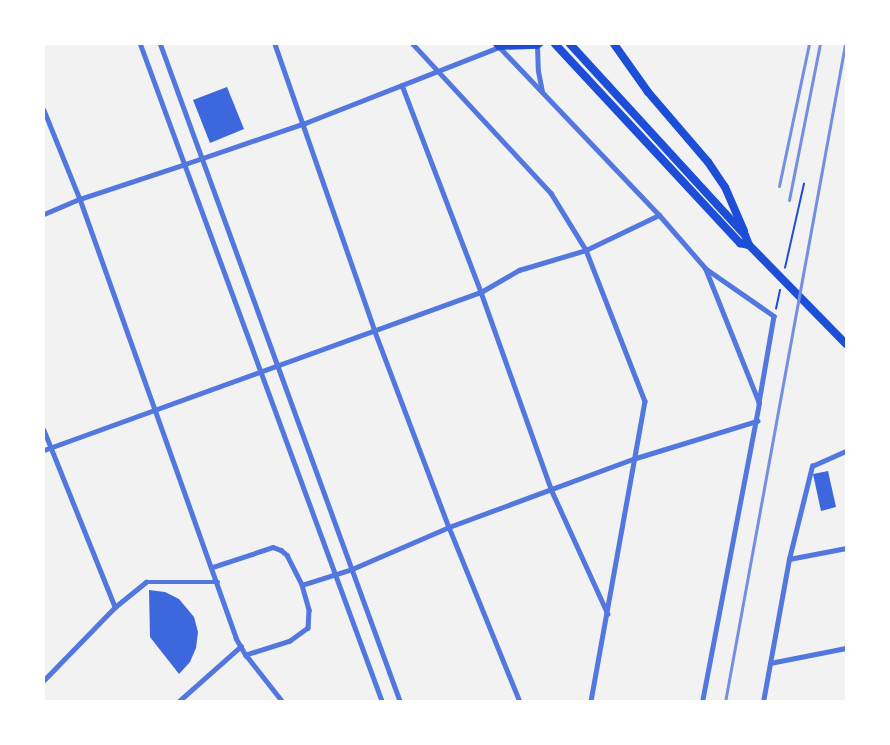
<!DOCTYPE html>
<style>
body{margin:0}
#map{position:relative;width:890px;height:745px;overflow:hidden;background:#f2f2f2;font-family:Roboto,sans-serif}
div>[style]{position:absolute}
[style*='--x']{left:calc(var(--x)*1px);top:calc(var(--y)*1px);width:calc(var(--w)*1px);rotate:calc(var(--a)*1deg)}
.building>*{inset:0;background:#3d67dc}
.path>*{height:1.5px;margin:-0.75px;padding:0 0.75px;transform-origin:0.75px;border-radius:0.75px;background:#1d4ed8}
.minor>*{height:4.5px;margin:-2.25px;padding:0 2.25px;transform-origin:2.25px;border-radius:2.25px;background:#5277de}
.tertiary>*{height:5px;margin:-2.5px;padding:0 2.5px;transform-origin:2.5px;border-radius:2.5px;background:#5277de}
.secondary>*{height:6px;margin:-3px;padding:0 3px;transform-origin:3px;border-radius:3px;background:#1d4ed8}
.trunk>*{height:8px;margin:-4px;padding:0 4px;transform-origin:4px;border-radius:4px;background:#1d4ed8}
.rail>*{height:3px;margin:-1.5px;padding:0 1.5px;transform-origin:1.5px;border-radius:1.5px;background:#7290e2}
span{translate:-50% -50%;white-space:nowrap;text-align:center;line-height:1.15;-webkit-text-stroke:6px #fff;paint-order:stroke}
.frame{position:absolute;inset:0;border:45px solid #fff;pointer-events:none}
</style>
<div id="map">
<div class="building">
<div style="clip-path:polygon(227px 87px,244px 129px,210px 143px,193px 100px)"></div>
<div style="clip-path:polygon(828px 471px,836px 507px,821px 511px,813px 474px)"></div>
<div style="clip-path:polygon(149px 590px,165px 592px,179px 599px,194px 617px,198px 632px,196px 648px,190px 662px,179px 674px,150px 637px)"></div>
</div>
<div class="path">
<div style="--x:785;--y:268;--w:86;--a:-77.3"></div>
<div style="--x:776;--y:309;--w:19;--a:-78"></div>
</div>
<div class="minor">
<div style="--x:275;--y:44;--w:302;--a:70.8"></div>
<div style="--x:374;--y:329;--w:212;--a:69.3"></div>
<div style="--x:449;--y:527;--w:189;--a:67.9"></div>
<div style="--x:413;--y:44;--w:203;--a:47.2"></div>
<div style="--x:551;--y:193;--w:67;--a:58.4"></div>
<div style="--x:586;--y:250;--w:162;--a:68.7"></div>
<div style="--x:645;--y:401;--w:306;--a:100.2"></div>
<div style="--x:402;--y:85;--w:222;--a:69.1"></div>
<div style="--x:481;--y:292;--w:209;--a:70.4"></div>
<div style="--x:551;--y:489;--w:137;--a:65.5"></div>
<div style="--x:44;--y:110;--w:96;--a:68"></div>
<div style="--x:80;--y:199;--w:466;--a:70.4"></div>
<div style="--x:236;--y:638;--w:20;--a:60"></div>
<div style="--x:246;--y:655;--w:60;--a:51.8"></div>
<div style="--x:44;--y:214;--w:39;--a:-23"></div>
<div style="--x:80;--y:199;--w:111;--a:-18.4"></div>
<div style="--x:705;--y:268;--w:84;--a:34.8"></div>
<div style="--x:774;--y:316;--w:88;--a:99.8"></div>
<div style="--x:44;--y:430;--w:191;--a:68.1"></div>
<div style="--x:44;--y:450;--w:465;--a:-19.9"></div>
<div style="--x:481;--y:292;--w:44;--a:-30.1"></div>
<div style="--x:519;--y:270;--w:70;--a:-16.6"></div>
<div style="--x:586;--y:250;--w:81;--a:-25.6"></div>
<div style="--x:789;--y:559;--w:58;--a:-10.9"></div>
<div style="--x:213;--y:567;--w:63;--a:-18.4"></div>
<div style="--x:273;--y:547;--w:9;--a:21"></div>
<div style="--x:281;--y:550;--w:8;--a:40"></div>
<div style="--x:287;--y:555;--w:34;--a:63"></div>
<div style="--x:302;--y:585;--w:26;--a:74"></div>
<div style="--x:309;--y:610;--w:18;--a:93"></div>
<div style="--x:308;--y:628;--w:22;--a:144"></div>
<div style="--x:290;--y:641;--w:46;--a:162.3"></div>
<div style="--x:302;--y:585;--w:52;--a:-17.7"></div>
<div style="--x:352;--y:569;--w:106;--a:-23.4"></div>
<div style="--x:449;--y:527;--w:199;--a:-20.3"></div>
<div style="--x:636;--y:458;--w:127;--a:-17"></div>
<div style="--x:770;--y:663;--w:77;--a:-11.2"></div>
<div style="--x:44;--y:680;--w:102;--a:-45.8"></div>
<div style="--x:115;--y:607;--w:40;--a:-39"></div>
<div style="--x:146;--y:582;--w:72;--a:0"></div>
<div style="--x:178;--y:702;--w:84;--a:-41.6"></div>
<div style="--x:763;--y:702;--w:145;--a:-79.7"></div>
<div style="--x:789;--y:559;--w:96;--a:-76.1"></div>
<div style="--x:812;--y:466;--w:37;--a:-24"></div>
</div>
<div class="tertiary">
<div style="--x:140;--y:44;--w:701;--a:69.81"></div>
<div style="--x:160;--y:44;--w:700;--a:69.96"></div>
<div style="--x:537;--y:46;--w:25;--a:88"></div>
<div style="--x:538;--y:71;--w:20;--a:79"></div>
<div style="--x:185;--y:164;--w:127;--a:-18.9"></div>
<div style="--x:305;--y:123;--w:208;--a:-21.4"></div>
<div style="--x:499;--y:47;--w:232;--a:46.4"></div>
<div style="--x:659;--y:215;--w:70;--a:49"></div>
<div style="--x:705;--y:268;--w:145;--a:68.2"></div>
<div style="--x:759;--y:403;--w:304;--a:100.8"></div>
</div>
<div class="secondary">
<div style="--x:496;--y:44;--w:4;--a:45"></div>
<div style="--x:499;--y:47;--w:38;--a:-2"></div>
<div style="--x:537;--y:46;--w:4;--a:-34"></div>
</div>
<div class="trunk">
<div style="--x:555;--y:44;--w:272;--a:47.1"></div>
<div style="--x:740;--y:243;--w:9;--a:13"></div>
<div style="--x:570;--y:44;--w:259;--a:47.5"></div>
<div style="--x:745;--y:235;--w:11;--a:68"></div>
<div style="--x:749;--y:245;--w:139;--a:45.6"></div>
<div style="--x:614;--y:44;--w:59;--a:54.7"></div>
<div style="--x:648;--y:92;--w:92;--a:49.4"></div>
<div style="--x:708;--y:162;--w:30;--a:56"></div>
<div style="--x:725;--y:187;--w:48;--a:66.6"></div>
</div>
<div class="rail">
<div style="--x:779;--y:186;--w:145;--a:-78.1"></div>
<div style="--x:789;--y:200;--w:159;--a:-78.8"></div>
<div style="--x:725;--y:702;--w:669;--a:-79.66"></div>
</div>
<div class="frame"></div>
</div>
